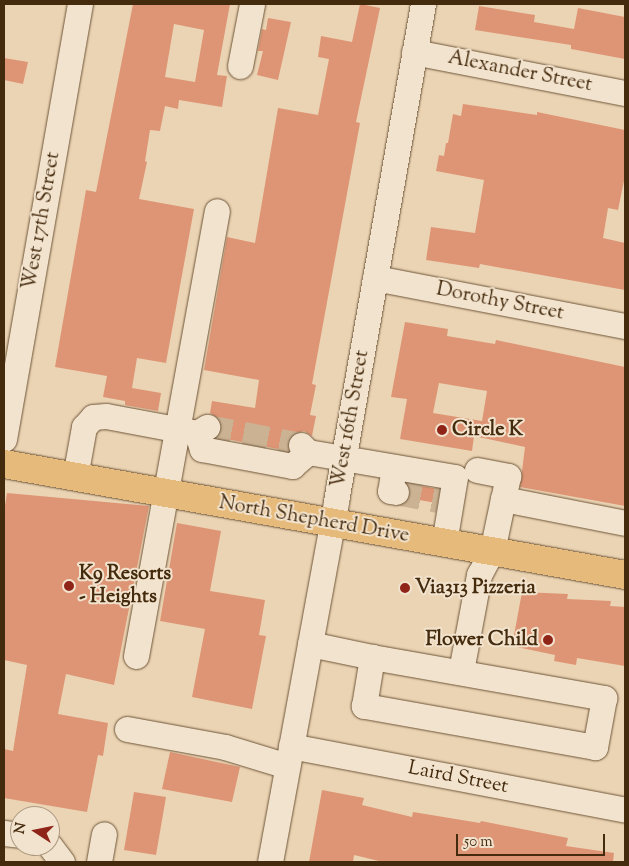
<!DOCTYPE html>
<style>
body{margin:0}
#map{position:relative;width:629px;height:866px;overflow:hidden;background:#ebd4b4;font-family:"Sorts Mill Goudy",serif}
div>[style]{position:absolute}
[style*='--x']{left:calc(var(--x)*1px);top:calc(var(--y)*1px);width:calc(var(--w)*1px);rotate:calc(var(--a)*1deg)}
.building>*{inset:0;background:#de9575}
.minor-tunnel>*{height:25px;margin-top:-12.5px;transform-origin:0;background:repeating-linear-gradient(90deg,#cab293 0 25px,transparent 0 37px)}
.roads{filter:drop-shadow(0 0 1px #6e5538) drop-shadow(0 0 1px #6e5538)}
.minor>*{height:25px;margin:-12.5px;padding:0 12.5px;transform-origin:12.5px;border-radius:12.5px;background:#f2e3ce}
.major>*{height:28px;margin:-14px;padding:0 14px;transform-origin:14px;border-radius:14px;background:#e6ba7a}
.dots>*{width:14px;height:14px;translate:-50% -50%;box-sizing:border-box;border:2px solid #f2e3ce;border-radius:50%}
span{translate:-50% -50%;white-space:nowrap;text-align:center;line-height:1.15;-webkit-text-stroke:4px #f2e3ce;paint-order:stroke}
.street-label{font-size:20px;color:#452b0e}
.poi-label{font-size:20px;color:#452b0e;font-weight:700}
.left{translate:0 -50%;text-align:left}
.right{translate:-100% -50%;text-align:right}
.frame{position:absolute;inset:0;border:5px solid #452b0e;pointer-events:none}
.north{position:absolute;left:10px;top:806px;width:50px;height:50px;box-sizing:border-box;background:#f2e3ce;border:1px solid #ad9981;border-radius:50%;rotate:281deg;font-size:14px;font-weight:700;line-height:20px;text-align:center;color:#452b0e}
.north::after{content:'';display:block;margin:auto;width:18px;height:22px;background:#8f2418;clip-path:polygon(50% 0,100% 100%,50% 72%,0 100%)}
.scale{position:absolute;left:456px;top:834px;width:149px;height:22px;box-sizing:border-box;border:2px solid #452b0e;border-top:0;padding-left:6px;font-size:15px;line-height:18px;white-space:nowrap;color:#452b0e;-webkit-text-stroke:4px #f2e3ce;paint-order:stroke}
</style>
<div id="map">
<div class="building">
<div style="clip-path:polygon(evenodd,133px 4px,230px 4px,217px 75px,227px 76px,222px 107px,179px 100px,178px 109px,165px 106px,160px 131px,150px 130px,145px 161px,147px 162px,139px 199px,194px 209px,166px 363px,137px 358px,132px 388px,161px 393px,158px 411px,125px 405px,125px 401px,103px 397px,107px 376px,55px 367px,86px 190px,96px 192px,133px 4px,174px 24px,204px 30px,195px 82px,165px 77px,174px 24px)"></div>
<div style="clip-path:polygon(360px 4px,380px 8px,356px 122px,360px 123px,312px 384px,316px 385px,310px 415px,316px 416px,312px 436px,304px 431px,291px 435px,287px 442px,288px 451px,217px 437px,221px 426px,219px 419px,210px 413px,212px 401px,255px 408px,259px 380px,204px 370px,227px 237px,255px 243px,278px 108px,318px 115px,329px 59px,318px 57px,321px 36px,352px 42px)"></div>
<div style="clip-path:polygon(479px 6px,535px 15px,534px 22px,574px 29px,578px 8px,625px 17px,625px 59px,571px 49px,571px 45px,475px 30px)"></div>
<div style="clip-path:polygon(268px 18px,291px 22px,278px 80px,257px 75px,263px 51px,258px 51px,262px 29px,266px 30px)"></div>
<div style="clip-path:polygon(4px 58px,28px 62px,23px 84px,4px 80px)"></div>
<div style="clip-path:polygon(463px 104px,537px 115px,537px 112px,625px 130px,625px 176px,618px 210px,608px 208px,603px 238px,625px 243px,625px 290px,480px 264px,479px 268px,426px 260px,431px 227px,475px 233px,484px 180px,436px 171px,439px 155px,444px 156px,446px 143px,448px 143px,453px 114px,461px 116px)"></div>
<div style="clip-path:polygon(evenodd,405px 322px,448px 329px,447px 336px,495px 344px,496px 340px,625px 367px,625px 506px,520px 487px,525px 447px,474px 436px,472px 451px,400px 439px,407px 399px,391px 397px,405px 322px,439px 383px,487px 391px,482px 421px,433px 413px,439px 383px)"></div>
<div style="clip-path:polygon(407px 483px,438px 489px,436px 503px,408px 498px,410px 487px)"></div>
<div style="clip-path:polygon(7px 493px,149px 506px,114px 685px,66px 674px,58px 714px,108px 723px,103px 756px,98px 755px,87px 812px,4px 798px,4px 749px,13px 751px,27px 665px,4px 660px,4px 512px)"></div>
<div style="clip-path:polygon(177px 523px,221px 531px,210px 591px,265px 600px,259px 635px,266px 636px,252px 709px,192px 697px,205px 629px,160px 621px)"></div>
<div style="clip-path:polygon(522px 592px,568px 594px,567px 599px,611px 601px,610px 606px,625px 607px,625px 666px,577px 658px,576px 665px,554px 661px,555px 655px,512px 646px)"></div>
<div style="clip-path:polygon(170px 752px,240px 767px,232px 802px,162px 789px)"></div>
<div style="clip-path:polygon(322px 790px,364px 798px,362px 805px,412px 817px,413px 812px,480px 823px,481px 821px,568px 838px,566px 846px,614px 853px,613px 862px,383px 862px,354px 855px,353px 862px,309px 862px)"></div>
<div style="clip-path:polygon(134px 792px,166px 797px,156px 855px,124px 850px)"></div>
</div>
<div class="minor-tunnel">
<div style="--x:207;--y:427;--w:96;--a:10.8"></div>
<div style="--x:396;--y:492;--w:43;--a:10.8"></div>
</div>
<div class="roads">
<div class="minor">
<div style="--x:414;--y:52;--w:215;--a:11"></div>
<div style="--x:240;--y:66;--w:63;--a:-79"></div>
<div style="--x:375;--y:278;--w:255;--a:10.9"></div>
<div style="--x:197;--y:433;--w:17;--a:73"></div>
<div style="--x:202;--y:449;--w:92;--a:10.7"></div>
<div style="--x:292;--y:466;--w:21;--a:-41"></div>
<div style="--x:4;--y:439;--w:442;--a:-80.1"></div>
<div style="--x:301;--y:445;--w:10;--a:45"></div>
<div style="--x:308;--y:452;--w:149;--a:9.7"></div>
<div style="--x:455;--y:477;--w:67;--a:99.5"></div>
<div style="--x:394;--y:467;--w:24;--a:99"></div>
<div style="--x:390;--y:491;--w:6;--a:9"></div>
<div style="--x:477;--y:470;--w:32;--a:11"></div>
<div style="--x:508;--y:476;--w:24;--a:102"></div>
<div style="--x:75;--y:477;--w:51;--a:-79.8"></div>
<div style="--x:84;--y:427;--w:13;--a:-48"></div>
<div style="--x:93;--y:417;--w:13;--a:-4"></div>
<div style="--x:106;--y:416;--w:93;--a:10.6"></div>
<div style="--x:197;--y:433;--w:12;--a:-31"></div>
<div style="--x:310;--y:644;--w:63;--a:11.8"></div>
<div style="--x:372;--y:657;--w:236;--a:10"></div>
<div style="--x:604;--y:698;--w:50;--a:100.4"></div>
<div style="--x:595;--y:747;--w:235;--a:-169.9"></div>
<div style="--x:364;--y:706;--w:50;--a:-80.7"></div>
<div style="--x:136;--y:656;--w:452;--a:-79.7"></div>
<div style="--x:461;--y:671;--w:98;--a:-79.4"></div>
<div style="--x:479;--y:575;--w:27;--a:-62"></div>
<div style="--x:492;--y:551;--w:53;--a:-78.1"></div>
<div style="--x:503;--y:499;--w:124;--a:11.1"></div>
<div style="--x:127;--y:729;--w:100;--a:10.4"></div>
<div style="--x:225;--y:747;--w:65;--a:17"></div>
<div style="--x:291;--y:746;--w:340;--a:10.8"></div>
<div style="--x:4;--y:833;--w:16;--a:7"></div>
<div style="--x:50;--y:846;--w:20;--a:53"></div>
<div style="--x:99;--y:862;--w:28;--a:-80"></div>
<div style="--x:270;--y:862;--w:367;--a:-79.6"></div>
<div style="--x:336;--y:501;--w:505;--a:-80.07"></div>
</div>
<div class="major">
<div style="--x:4;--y:464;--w:631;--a:10.13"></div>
</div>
</div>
<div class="dots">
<div style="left:442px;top:430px;background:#8f2418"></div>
<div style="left:69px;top:586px;background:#8f2418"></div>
<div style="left:405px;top:588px;background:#8f2418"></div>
<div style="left:548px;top:640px;background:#8f2418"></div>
</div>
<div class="street-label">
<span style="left:520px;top:72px;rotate:11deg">Alexander Street</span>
<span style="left:42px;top:221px;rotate:-80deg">West 17th Street</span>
<span style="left:500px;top:302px;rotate:11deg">Dorothy Street</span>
<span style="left:351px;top:419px;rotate:-80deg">West 16th Street</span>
<span style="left:314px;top:520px;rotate:10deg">North Shepherd Drive</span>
<span style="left:458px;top:778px;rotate:11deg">Laird Street</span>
</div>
<div class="poi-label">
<span class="left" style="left:452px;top:430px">Circle K</span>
<span class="left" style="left:79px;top:586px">K9 Resorts<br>- Heights</span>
<span class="left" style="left:415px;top:588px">Via313 Pizzeria</span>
<span class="right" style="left:538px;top:640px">Flower Child</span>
</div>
<div class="frame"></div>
<div class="north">N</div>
<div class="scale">50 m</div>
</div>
